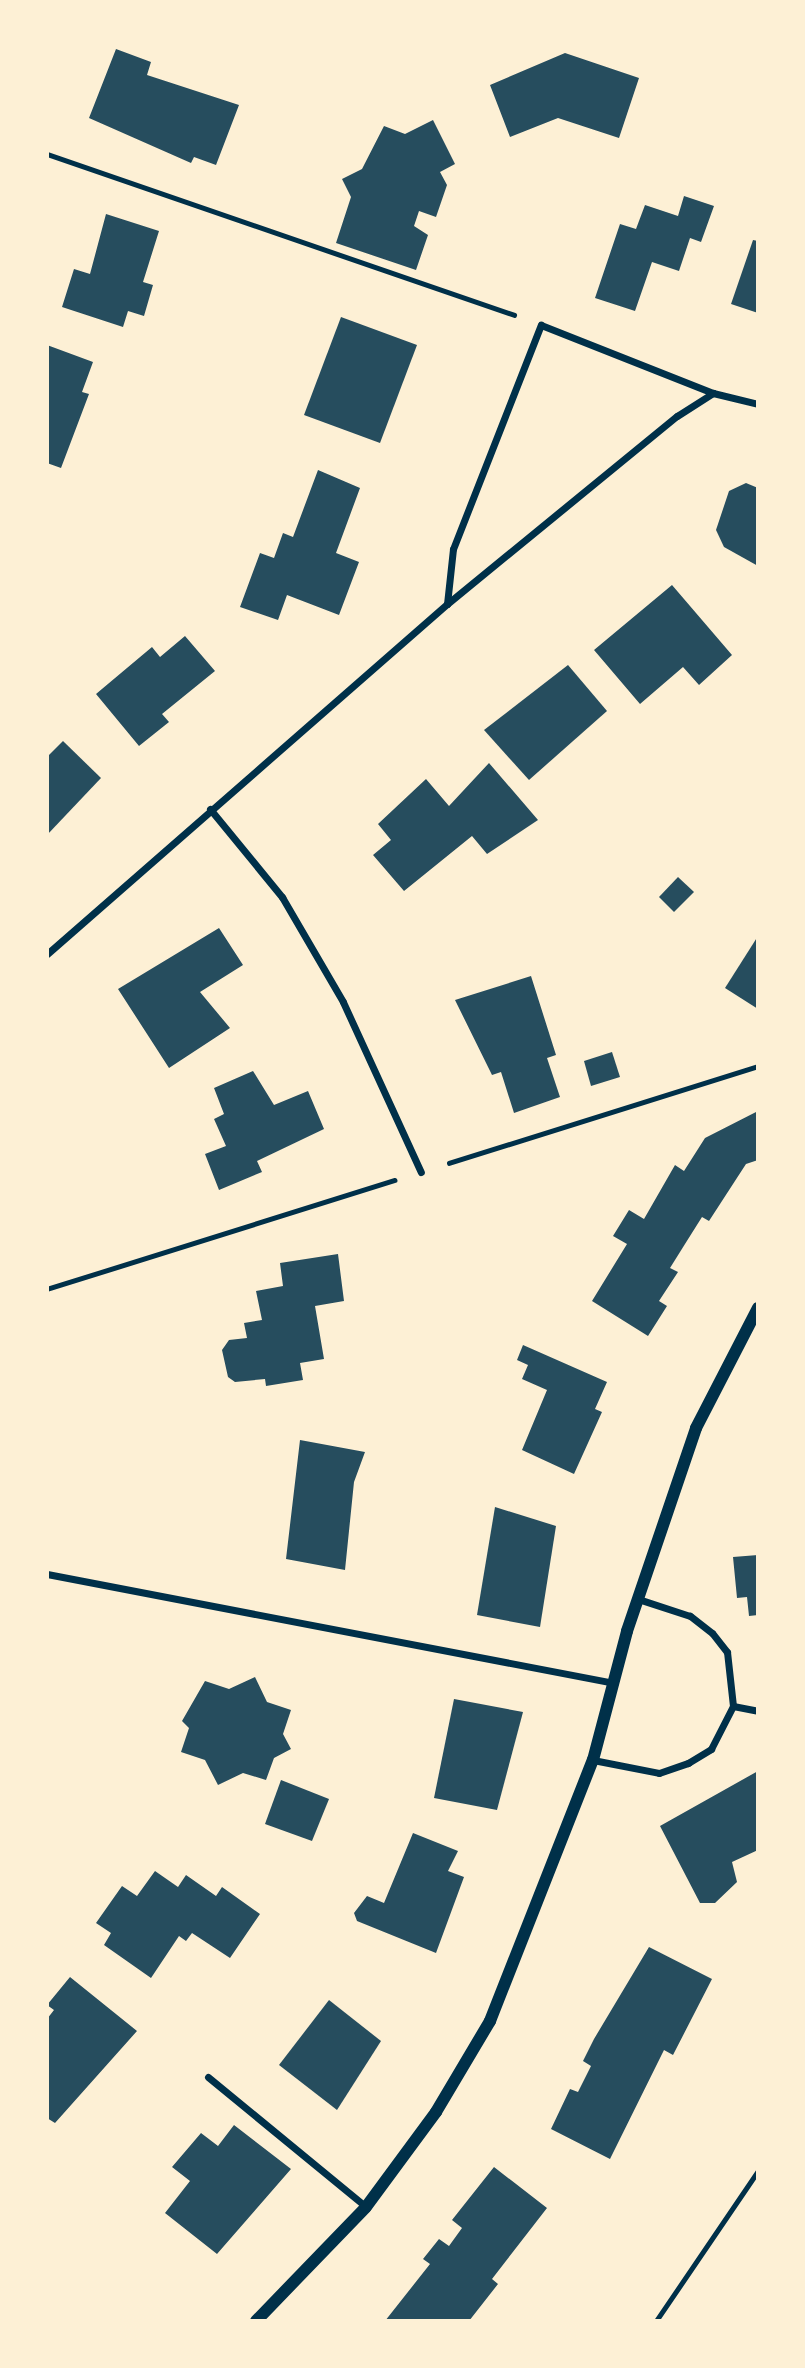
<!DOCTYPE html>
<style>
body{margin:0}
#map{position:relative;width:805px;height:2368px;overflow:hidden;background:#fdf0d5;font-family:"Varela Round",sans-serif}
div>[style]{position:absolute}
[style*='--x']{left:calc(var(--x)*1px);top:calc(var(--y)*1px);width:calc(var(--w)*1px);rotate:calc(var(--a)*1deg)}
.building>*{inset:0;background:#264d5e}
.path>*{height:4.5px;margin:-2.25px;padding:0 2.25px;transform-origin:2.25px;border-radius:2.25px;background:#003049}
.minor>*{height:7px;margin:-3.5px;padding:0 3.5px;transform-origin:3.5px;border-radius:3.5px;background:#003049}
.tertiary>*{height:12px;margin:-6px;padding:0 6px;transform-origin:6px;border-radius:6px;background:#003049}
span{translate:-50% -50%;white-space:nowrap;text-align:center;line-height:1.15;-webkit-text-stroke:5px #fdf0d5;paint-order:stroke}
.frame{position:absolute;inset:0;border:49px solid #fdf0d5;pointer-events:none}
</style>
<div id="map">
<div class="building">
<div style="clip-path:polygon(116px 49px,151px 62px,147px 75px,239px 105px,216px 165px,194px 157px,191px 163px,89px 118px)"></div>
<div style="clip-path:polygon(565px 53px,639px 78px,619px 138px,558px 118px,510px 137px,490px 85px)"></div>
<div style="clip-path:polygon(433px 120px,455px 164px,440px 172px,447px 185px,436px 217px,419px 211px,414px 226px,428px 235px,416px 270px,336px 243px,351px 197px,342px 179px,362px 169px,384px 126px,405px 134px)"></div>
<div style="clip-path:polygon(684px 196px,714px 206px,701px 242px,690px 238px,679px 271px,652px 262px,635px 311px,595px 298px,620px 224px,636px 229px,645px 205px,678px 216px)"></div>
<div style="clip-path:polygon(106px 214px,159px 231px,143px 282px,153px 285px,144px 316px,128px 311px,123px 327px,62px 307px,74px 269px,90px 274px)"></div>
<div style="clip-path:polygon(753px 240px,758px 241px,758px 313px,731px 304px)"></div>
<div style="clip-path:polygon(341px 317px,417px 345px,380px 443px,304px 415px)"></div>
<div style="clip-path:polygon(47px 345px,93px 362px,82px 392px,89px 394px,61px 468px,47px 463px)"></div>
<div style="clip-path:polygon(318px 470px,360px 488px,336px 553px,359px 562px,339px 615px,287px 595px,278px 620px,240px 607px,260px 553px,274px 558px,283px 533px,293px 537px)"></div>
<div style="clip-path:polygon(746px 483px,758px 488px,758px 566px,724px 547px,716px 530px,729px 491px)"></div>
<div style="clip-path:polygon(672px 585px,732px 655px,699px 685px,683px 667px,640px 704px,594px 650px)"></div>
<div style="clip-path:polygon(185px 636px,215px 671px,162px 714px,169px 722px,139px 746px,96px 694px,152px 647px,160px 657px)"></div>
<div style="clip-path:polygon(568px 665px,607px 711px,529px 780px,484px 730px)"></div>
<div style="clip-path:polygon(63px 741px,101px 778px,47px 835px,47px 757px)"></div>
<div style="clip-path:polygon(489px 763px,538px 820px,487px 854px,472px 836px,404px 891px,373px 855px,391px 840px,378px 824px,426px 779px,449px 806px)"></div>
<div style="clip-path:polygon(678px 877px,694px 892px,674px 912px,659px 897px)"></div>
<div style="clip-path:polygon(219px 928px,243px 965px,200px 992px,230px 1028px,169px 1068px,118px 989px)"></div>
<div style="clip-path:polygon(758px 936px,758px 1009px,725px 988px)"></div>
<div style="clip-path:polygon(531px 976px,556px 1055px,547px 1058px,560px 1097px,514px 1113px,501px 1072px,492px 1075px,455px 1000px)"></div>
<div style="clip-path:polygon(612px 1052px,620px 1077px,591px 1086px,584px 1061px)"></div>
<div style="clip-path:polygon(253px 1071px,274px 1105px,308px 1091px,324px 1129px,257px 1161px,262px 1172px,219px 1190px,205px 1154px,226px 1146px,214px 1119px,224px 1114px,214px 1088px)"></div>
<div style="clip-path:polygon(758px 1111px,758px 1160px,746px 1164px,709px 1221px,702px 1217px,685px 1244px,670px 1268px,678px 1272px,659px 1301px,667px 1306px,648px 1336px,592px 1301px,627px 1244px,613px 1236px,629px 1210px,644px 1219px,675px 1165px,684px 1171px,705px 1138px)"></div>
<div style="clip-path:polygon(338px 1254px,344px 1301px,315px 1306px,324px 1359px,300px 1363px,303px 1380px,266px 1386px,265px 1379px,235px 1382px,228px 1377px,222px 1350px,229px 1340px,247px 1338px,244px 1323px,262px 1320px,256px 1291px,283px 1286px,280px 1263px)"></div>
<div style="clip-path:polygon(523px 1345px,607px 1382px,595px 1409px,602px 1412px,574px 1474px,522px 1450px,547px 1390px,522px 1379px,528px 1365px,517px 1360px)"></div>
<div style="clip-path:polygon(300px 1440px,365px 1452px,354px 1482px,345px 1570px,286px 1559px)"></div>
<div style="clip-path:polygon(495px 1507px,556px 1526px,540px 1627px,477px 1615px)"></div>
<div style="clip-path:polygon(758px 1555px,758px 1615px,749px 1616px,747px 1597px,737px 1598px,733px 1557px)"></div>
<div style="clip-path:polygon(255px 1677px,267px 1702px,291px 1710px,283px 1734px,291px 1749px,274px 1758px,266px 1780px,243px 1773px,218px 1785px,205px 1760px,181px 1752px,189px 1728px,182px 1721px,205px 1681px,229px 1689px)"></div>
<div style="clip-path:polygon(454px 1699px,523px 1712px,497px 1810px,434px 1798px)"></div>
<div style="clip-path:polygon(758px 1771px,758px 1850px,732px 1862px,737px 1882px,715px 1903px,700px 1903px,660px 1826px)"></div>
<div style="clip-path:polygon(281px 1780px,329px 1799px,312px 1841px,265px 1824px)"></div>
<div style="clip-path:polygon(413px 1833px,458px 1851px,448px 1871px,464px 1877px,436px 1953px,357px 1921px,354px 1913px,367px 1896px,384px 1903px)"></div>
<div style="clip-path:polygon(155px 1871px,178px 1887px,186px 1875px,216px 1896px,222px 1887px,260px 1914px,230px 1958px,192px 1933px,186px 1941px,179px 1936px,151px 1978px,104px 1945px,111px 1933px,96px 1923px,122px 1886px,137px 1896px)"></div>
<div style="clip-path:polygon(649px 1947px,712px 1979px,673px 2055px,664px 2050px,610px 2159px,551px 2129px,570px 2089px,578px 2092px,591px 2066px,583px 2061px,594px 2039px)"></div>
<div style="clip-path:polygon(70px 1977px,137px 2031px,55px 2123px,47px 2118px,47px 2019px,54px 2010px,47px 2005px)"></div>
<div style="clip-path:polygon(329px 2000px,381px 2041px,337px 2110px,279px 2065px)"></div>
<div style="clip-path:polygon(234px 2125px,291px 2169px,217px 2254px,165px 2213px,190px 2181px,172px 2167px,201px 2133px,218px 2146px)"></div>
<div style="clip-path:polygon(494px 2167px,547px 2208px,492px 2279px,498px 2284px,469px 2321px,385px 2321px,430px 2264px,423px 2259px,439px 2239px,449px 2246px,462px 2228px,452px 2220px)"></div>
</div>
<div class="path">
<div style="--x:47;--y:154;--w:494;--a:19"></div>
<div style="--x:449;--y:1163;--w:324;--a:-17.4"></div>
<div style="--x:47;--y:1289;--w:364;--a:-17.4"></div>
<div style="--x:656;--y:2321;--w:181;--a:-55.8"></div>
</div>
<div class="minor">
<div style="--x:447;--y:604;--w:55;--a:-83.8"></div>
<div style="--x:453;--y:549;--w:241;--a:-68.6"></div>
<div style="--x:541;--y:325;--w:185;--a:21.6"></div>
<div style="--x:210;--y:809;--w:114;--a:50.7"></div>
<div style="--x:282;--y:897;--w:121;--a:59.8"></div>
<div style="--x:343;--y:1002;--w:187;--a:65.4"></div>
<div style="--x:47;--y:954;--w:532;--a:-41.19"></div>
<div style="--x:447;--y:604;--w:297;--a:-39.3"></div>
<div style="--x:677;--y:416;--w:43;--a:-32.6"></div>
<div style="--x:713;--y:393;--w:46;--a:13.7"></div>
<div style="--x:47;--y:1574;--w:577;--a:10.88"></div>
<div style="--x:733;--y:1706;--w:25;--a:11"></div>
<div style="--x:593;--y:1760;--w:67;--a:11.1"></div>
<div style="--x:659;--y:1773;--w:31;--a:-19"></div>
<div style="--x:688;--y:1763;--w:27;--a:-31"></div>
<div style="--x:711;--y:1749;--w:48;--a:-62.9"></div>
<div style="--x:733;--y:1706;--w:54;--a:-96.3"></div>
<div style="--x:727;--y:1652;--w:24;--a:-128"></div>
<div style="--x:712;--y:1633;--w:28;--a:-142"></div>
<div style="--x:690;--y:1616;--w:55;--a:-161.9"></div>
<div style="--x:208;--y:2077;--w:205;--a:39.4"></div>
</div>
<div class="tertiary">
<div style="--x:256;--y:2321;--w:158;--a:-46"></div>
<div style="--x:366;--y:2207;--w:118;--a:-53.6"></div>
<div style="--x:436;--y:2112;--w:106;--a:-59.3"></div>
<div style="--x:490;--y:2021;--w:281;--a:-68.5"></div>
<div style="--x:593;--y:1760;--w:133;--a:-75.2"></div>
<div style="--x:627;--y:1631;--w:214;--a:-71.2"></div>
<div style="--x:696;--y:1428;--w:135;--a:-62.7"></div>
</div>
<div class="frame"></div>
</div>
